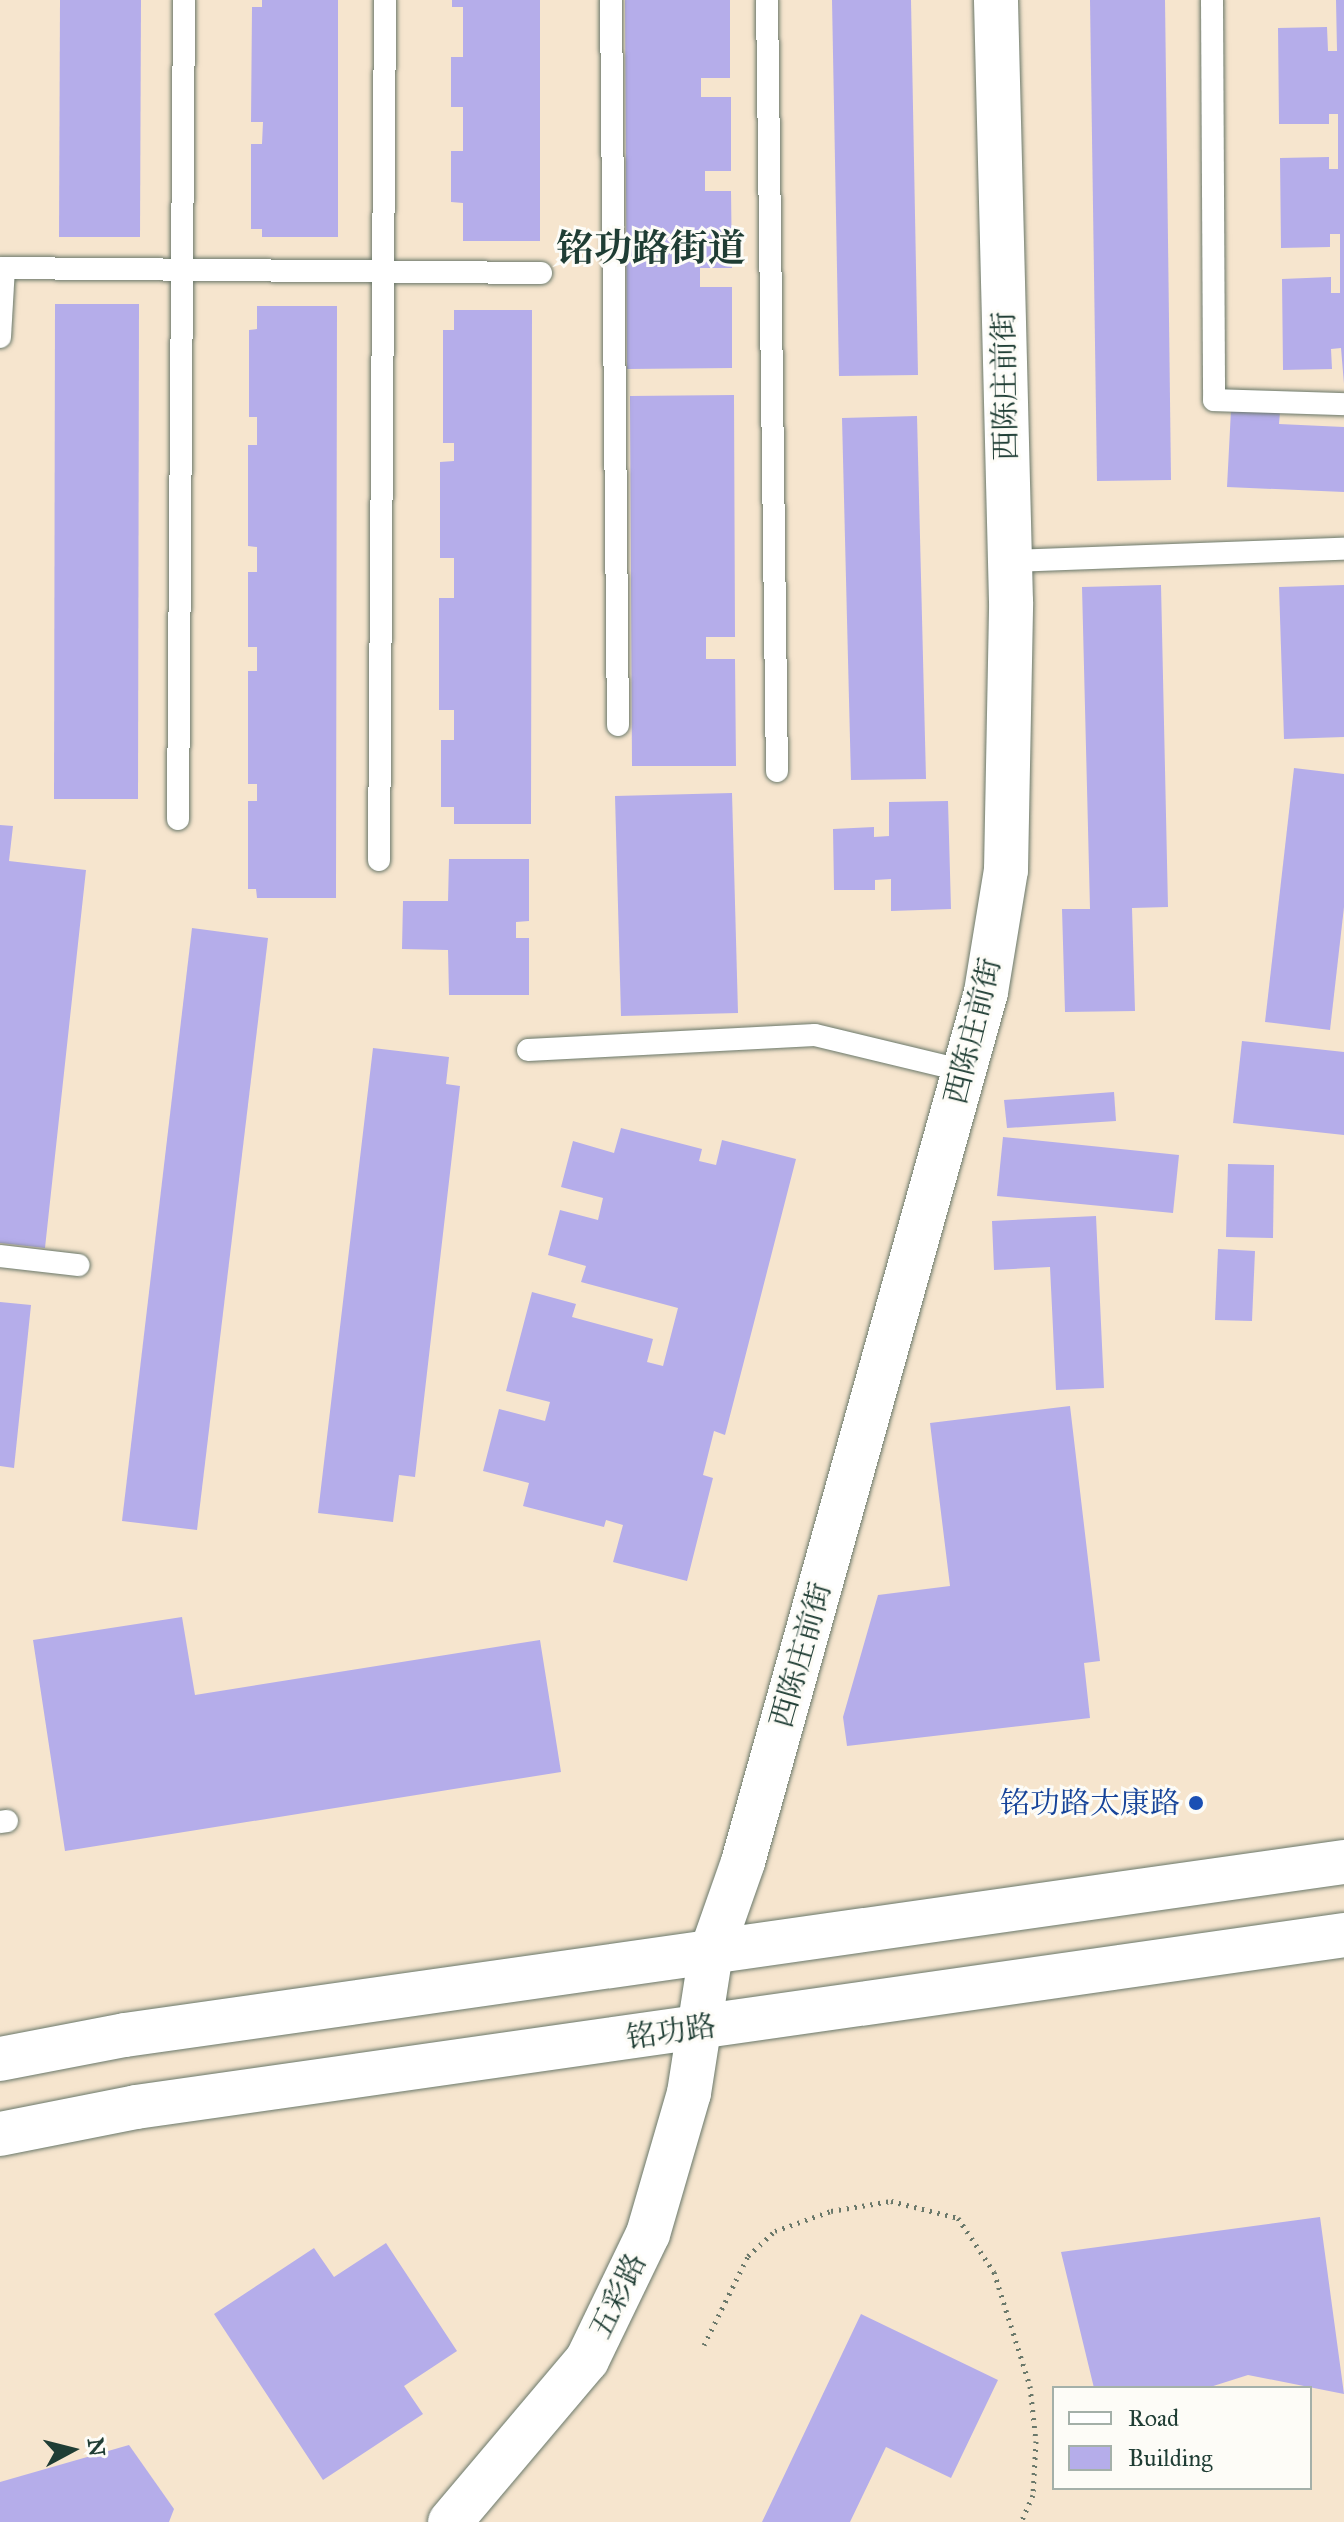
<!DOCTYPE html>
<meta charset="utf-8">
<style>
body{margin:0}
#map{position:relative;width:1344px;height:2522px;overflow:hidden;background:#f6e5ce;font-family:"IM FELL Great Primer","Noto Serif SC",serif}
div>[style]{position:absolute}
[style*='--x']{left:calc(var(--x)*1px);top:calc(var(--y)*1px);width:calc(var(--w)*1px);rotate:calc(var(--a)*1deg)}
.building>*{inset:0;background:#b5adea}
.path>*{height:5px;margin-top:-2.5px;transform-origin:0;background:repeating-linear-gradient(90deg,#6a786a 0 2px,transparent 0 8px)}
.roads{filter:drop-shadow(0 0 2px #6a786a) drop-shadow(0 0 2px #6a786a)}
.service>*{height:22px;margin:-11px;padding:0 11px;transform-origin:11px;border-radius:11px;background:#fff}
.minor>*{height:44px;margin:-22px;padding:0 22px;transform-origin:22px;border-radius:22px;background:#fff}
.secondary>*{height:44px;margin:-22px;padding:0 22px;transform-origin:22px;border-radius:22px;background:#fff}
.dots>*{width:22px;height:22px;translate:-50% -50%;box-sizing:border-box;border:4px solid #fdfcf7;border-radius:50%}
span{translate:-50% -50%;white-space:nowrap;text-align:center;line-height:1.15;-webkit-text-stroke:6px #fdfcf7;paint-order:stroke}
.street-label{font-size:30px;color:#1f3d34}
.transit-label{font-size:30px;color:#164399}
.right{translate:-100% -50%;text-align:right}
.district-label{font-size:38px;color:#1f3d34;font-weight:700}
.legend{position:absolute;left:1052px;top:2386px;width:260px;height:104px;box-sizing:border-box;background:#fdfcf7;border:2px solid #a4b0a9;margin:0;padding:10px 14px;list-style:none;font-size:24px;color:#1f3d34}
.legend li{display:flex;align-items:center;gap:16px;height:40px}
.legend b{width:40px;border:2px solid #a4b0a9}
.north{position:absolute;left:32px;top:2410px;width:80px;height:80px;-webkit-text-stroke:6px #fdfcf7;paint-order:stroke;rotate:83deg;font-size:22px;font-weight:700;line-height:32px;text-align:center;color:#1f3d34}
.north::after{content:'';display:block;margin:auto;width:28px;height:36px;background:#1f3d34;clip-path:polygon(50% 0,100% 100%,50% 72%,0 100%)}
</style>
<div id="map">
<div class="building">
<div style="clip-path:polygon(60px 0,141px 0,140px 237px,59px 237px)"></div>
<div style="clip-path:polygon(262px 0,338px 0,338px 237px,262px 237px,262px 229px,251px 229px,251px 144px,262px 144px,263px 122px,251px 122px,252px 7px,262px 7px)"></div>
<div style="clip-path:polygon(452px 0,540px 0,540px 241px,463px 241px,463px 203px,451px 202px,451px 151px,463px 151px,463px 107px,451px 107px,451px 57px,463px 57px,463px 7px,452px 7px)"></div>
<div style="clip-path:polygon(625px 0,730px 0,730px 78px,701px 78px,701px 97px,731px 97px,731px 171px,705px 171px,705px 191px,731px 191px,732px 268px,700px 268px,700px 287px,732px 287px,732px 368px,627px 369px)"></div>
<div style="clip-path:polygon(832px 0,911px 0,918px 375px,839px 376px)"></div>
<div style="clip-path:polygon(1090px 0,1165px 0,1171px 480px,1097px 481px)"></div>
<div style="clip-path:polygon(1336px 0,1344px 0,1344px 384px,1341px 348px,1331px 349px,1332px 369px,1283px 370px,1282px 279px,1331px 277px,1331px 293px,1340px 293px,1340px 234px,1330px 234px,1330px 247px,1281px 248px,1280px 158px,1329px 157px,1329px 169px,1338px 169px,1338px 114px,1329px 114px,1329px 124px,1279px 124px,1278px 28px,1327px 27px,1328px 51px,1337px 51px)"></div>
<div style="clip-path:polygon(55px 304px,139px 304px,138px 799px,54px 799px)"></div>
<div style="clip-path:polygon(257px 306px,337px 306px,336px 898px,257px 898px,256px 889px,248px 889px,248px 801px,257px 801px,257px 784px,248px 784px,248px 671px,257px 671px,257px 647px,248px 647px,248px 572px,257px 572px,257px 547px,248px 546px,248px 445px,257px 445px,257px 417px,249px 417px,249px 330px,257px 329px)"></div>
<div style="clip-path:polygon(454px 310px,532px 310px,531px 824px,454px 824px,454px 807px,441px 807px,441px 740px,454px 740px,454px 710px,439px 710px,439px 598px,454px 598px,454px 558px,440px 558px,440px 462px,454px 461px,454px 443px,443px 443px,443px 330px,454px 330px)"></div>
<div style="clip-path:polygon(734px 395px,735px 637px,706px 637px,706px 659px,735px 659px,736px 766px,632px 766px,630px 396px)"></div>
<div style="clip-path:polygon(1231px 410px,1280px 412px,1279px 424px,1344px 427px,1344px 492px,1227px 487px)"></div>
<div style="clip-path:polygon(917px 416px,926px 779px,851px 780px,842px 418px)"></div>
<div style="clip-path:polygon(1161px 585px,1168px 907px,1132px 908px,1135px 1011px,1065px 1012px,1062px 909px,1090px 909px,1082px 587px)"></div>
<div style="clip-path:polygon(1344px 585px,1344px 737px,1284px 739px,1279px 587px)"></div>
<div style="clip-path:polygon(1294px 768px,1344px 774px,1344px 907px,1330px 1030px,1265px 1022px)"></div>
<div style="clip-path:polygon(732px 793px,738px 1013px,621px 1016px,615px 796px)"></div>
<div style="clip-path:polygon(948px 801px,951px 909px,891px 911px,891px 879px,875px 880px,875px 890px,834px 890px,833px 829px,874px 827px,874px 837px,889px 836px,889px 802px)"></div>
<div style="clip-path:polygon(0 825px,13px 826px,9px 861px,86px 870px,45px 1248px,0 1243px)"></div>
<div style="clip-path:polygon(449px 859px,529px 859px,529px 921px,516px 922px,516px 938px,529px 938px,529px 995px,449px 995px,448px 950px,402px 949px,403px 901px,448px 901px)"></div>
<div style="clip-path:polygon(192px 928px,268px 938px,197px 1530px,122px 1521px)"></div>
<div style="clip-path:polygon(1242px 1041px,1344px 1052px,1344px 1135px,1233px 1123px)"></div>
<div style="clip-path:polygon(373px 1048px,449px 1057px,446px 1084px,460px 1086px,415px 1477px,399px 1475px,393px 1522px,318px 1513px)"></div>
<div style="clip-path:polygon(1114px 1092px,1116px 1121px,1007px 1128px,1004px 1100px)"></div>
<div style="clip-path:polygon(621px 1128px,702px 1149px,699px 1161px,716px 1165px,722px 1140px,796px 1159px,725px 1435px,714px 1431px,703px 1475px,713px 1478px,687px 1581px,613px 1562px,623px 1525px,606px 1520px,604px 1527px,523px 1506px,529px 1483px,483px 1471px,499px 1409px,545px 1421px,550px 1402px,506px 1391px,532px 1292px,576px 1304px,572px 1317px,653px 1339px,647px 1362px,663px 1366px,678px 1308px,581px 1282px,586px 1266px,548px 1255px,560px 1210px,598px 1220px,603px 1198px,561px 1187px,573px 1141px,614px 1153px)"></div>
<div style="clip-path:polygon(1003px 1137px,1179px 1155px,1173px 1213px,997px 1196px)"></div>
<div style="clip-path:polygon(1228px 1164px,1274px 1165px,1273px 1238px,1226px 1237px)"></div>
<div style="clip-path:polygon(1096px 1216px,1104px 1388px,1056px 1390px,1050px 1267px,994px 1270px,992px 1221px)"></div>
<div style="clip-path:polygon(1218px 1249px,1255px 1251px,1252px 1321px,1215px 1320px)"></div>
<div style="clip-path:polygon(0 1302px,31px 1305px,14px 1468px,0 1466px)"></div>
<div style="clip-path:polygon(1070px 1406px,1100px 1661px,1084px 1663px,1090px 1718px,847px 1746px,843px 1717px,878px 1595px,950px 1586px,930px 1423px)"></div>
<div style="clip-path:polygon(182px 1617px,195px 1695px,540px 1640px,561px 1772px,65px 1851px,33px 1640px)"></div>
<div style="clip-path:polygon(1320px 2217px,1344px 2394px,1248px 2375px,1207px 2388px,1094px 2388px,1061px 2252px)"></div>
<div style="clip-path:polygon(386px 2243px,457px 2351px,404px 2386px,423px 2414px,323px 2480px,214px 2314px,314px 2248px,334px 2277px)"></div>
<div style="clip-path:polygon(861px 2314px,998px 2380px,951px 2478px,886px 2447px,850px 2522px,762px 2522px)"></div>
<div style="clip-path:polygon(129px 2445px,174px 2509px,169px 2522px,0 2522px,0 2482px)"></div>
</div>
<div class="path">
<div style="--x:704;--y:2345;--w:99;--a:-63.7"></div>
<div style="--x:748;--y:2256;--w:37;--a:-43"></div>
<div style="--x:775;--y:2231;--w:59;--a:-19.7"></div>
<div style="--x:831;--y:2211;--w:61;--a:-9.5"></div>
<div style="--x:891;--y:2201;--w:69;--a:14.2"></div>
<div style="--x:958;--y:2218;--w:65;--a:56.3"></div>
<div style="--x:994;--y:2272;--w:120;--a:72.5"></div>
<div style="--x:1030;--y:2386;--w:55;--a:83.8"></div>
<div style="--x:1036;--y:2441;--w:54;--a:93.2"></div>
<div style="--x:1033;--y:2495;--w:30;--a:114"></div>
</div>
<div class="roads">
<div class="service">
<div style="--x:611;--y:0;--w:725;--a:89.45"></div>
<div style="--x:767;--y:0;--w:771;--a:89.26"></div>
<div style="--x:1212;--y:0;--w:400;--a:89.7"></div>
<div style="--x:1214;--y:400;--w:130;--a:1.8"></div>
<div style="--x:0;--y:268;--w:541;--a:0.53"></div>
<div style="--x:0;--y:337;--w:69;--a:-86.7"></div>
<div style="--x:1009;--y:561;--w:335;--a:-2.1"></div>
<div style="--x:178;--y:819;--w:819;--a:-89.58"></div>
<div style="--x:379;--y:860;--w:860;--a:-89.6"></div>
<div style="--x:528;--y:1050;--w:287;--a:-3"></div>
<div style="--x:815;--y:1035;--w:154;--a:13.5"></div>
<div style="--x:0;--y:1256;--w:79;--a:6.6"></div>
<div style="--x:0;--y:1822;--w:7;--a:-8"></div>
</div>
<div class="minor">
<div style="--x:450;--y:2522;--w:212;--a:-49.8"></div>
<div style="--x:587;--y:2360;--w:140;--a:-64.2"></div>
<div style="--x:648;--y:2234;--w:147;--a:-73.8"></div>
<div style="--x:689;--y:2093;--w:142;--a:-81.1"></div>
<div style="--x:711;--y:1953;--w:96;--a:-70.6"></div>
<div style="--x:743;--y:1862;--w:903;--a:-74.39"></div>
<div style="--x:986;--y:992;--w:124;--a:-80.7"></div>
<div style="--x:1006;--y:870;--w:268;--a:-88.9"></div>
<div style="--x:1011;--y:602;--w:602;--a:-91.43"></div>
</div>
<div class="secondary">
<div style="--x:0;--y:2059;--w:127;--a:-10.9"></div>
<div style="--x:125;--y:2035;--w:1231;--a:-8.08"></div>
<div style="--x:0;--y:2134;--w:139;--a:-11.2"></div>
<div style="--x:136;--y:2107;--w:1220;--a:-8.1"></div>
</div>
</div>
<div class="dots">
<div style="left:1196px;top:1803px;background:#1a4fb4"></div>
</div>
<div class="street-label">
<span style="left:1005px;top:386px;rotate:-91deg">西陈庄前街</span>
<span style="left:973px;top:1031px;rotate:-76deg">西陈庄前街</span>
<span style="left:801px;top:1655px;rotate:-74deg">西陈庄前街</span>
<span style="left:671px;top:2032px;rotate:-8deg">铭功路</span>
<span style="left:618px;top:2296px;rotate:-64deg">五彩路</span>
</div>
<div class="transit-label">
<span class="right" style="left:1180px;top:1803px">铭功路太康路</span>
</div>
<div class="district-label">
<span style="left:651px;top:249px">铭功路街道</span>
</div>
<ul class="legend">
<li><b style="height:10px;background:#fff"></b>Road</li>
<li><b style="height:22px;background:#b5adea"></b>Building</li>
</ul>
<div class="north">N</div>
</div>
